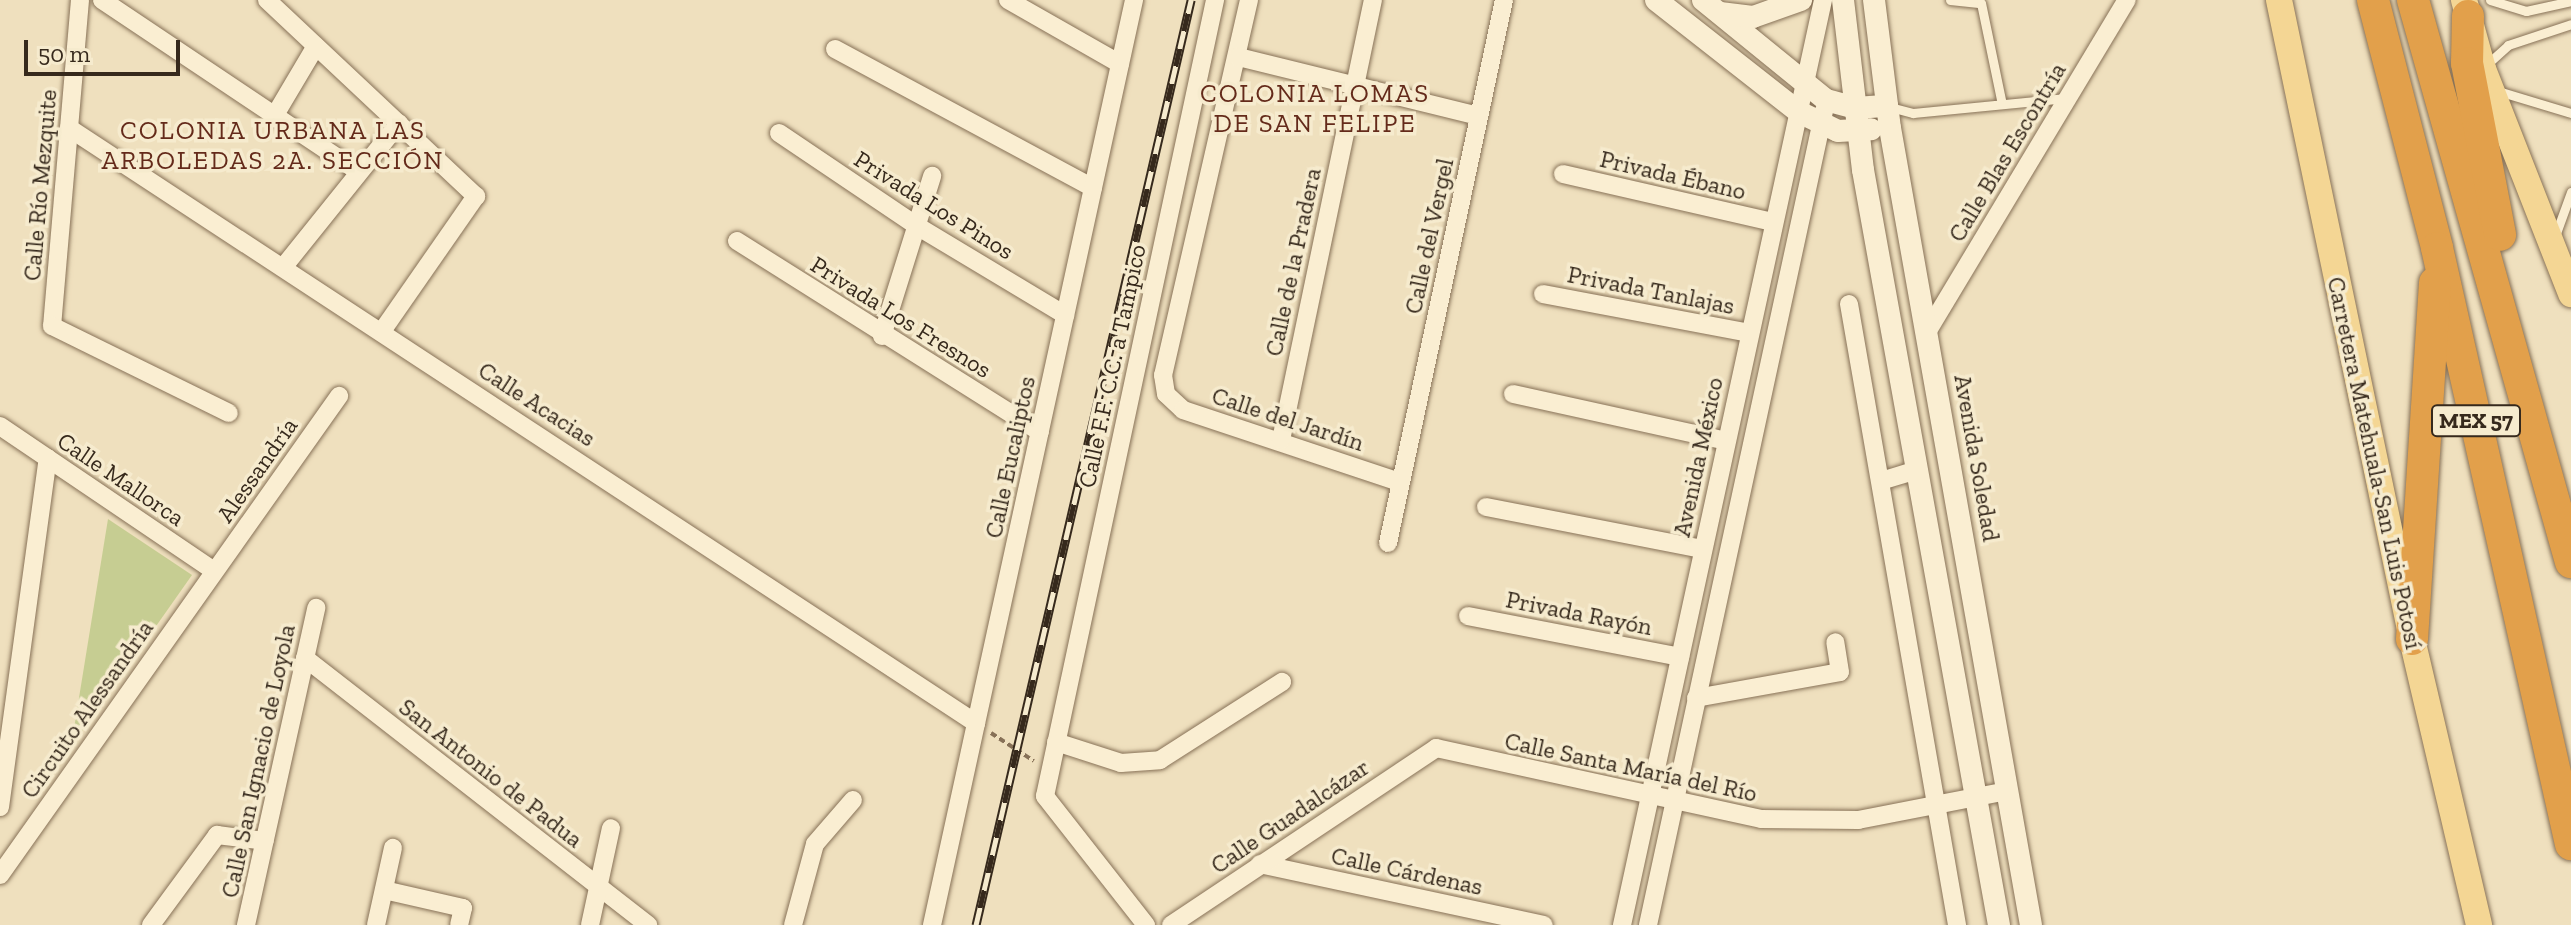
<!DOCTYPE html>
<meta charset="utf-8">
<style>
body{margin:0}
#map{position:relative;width:2571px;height:925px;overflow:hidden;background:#efe0be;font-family:"Zilla Slab",serif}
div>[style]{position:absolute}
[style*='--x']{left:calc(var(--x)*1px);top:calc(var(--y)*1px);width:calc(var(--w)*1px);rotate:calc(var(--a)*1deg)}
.green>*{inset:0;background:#c6cd92}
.path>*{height:4px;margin-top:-2px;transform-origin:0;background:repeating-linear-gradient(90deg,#877157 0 6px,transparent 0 10px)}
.roads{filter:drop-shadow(0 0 2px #877157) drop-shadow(0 0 2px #877157)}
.service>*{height:9px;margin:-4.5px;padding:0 4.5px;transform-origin:4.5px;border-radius:4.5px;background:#faeed2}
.minor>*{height:18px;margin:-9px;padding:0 9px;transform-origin:9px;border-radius:9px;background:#faeed2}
.tertiary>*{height:22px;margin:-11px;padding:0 11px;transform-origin:11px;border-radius:11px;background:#faeed2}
.primary>*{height:26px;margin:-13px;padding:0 13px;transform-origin:13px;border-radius:13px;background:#f4d694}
.motorway>*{height:32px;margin:-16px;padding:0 16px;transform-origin:16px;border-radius:16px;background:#e2a04b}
.rail>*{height:9px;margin-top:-4.5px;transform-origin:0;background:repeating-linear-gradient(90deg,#f6ebce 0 18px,#36291c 0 36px);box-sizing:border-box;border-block:2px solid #36291c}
span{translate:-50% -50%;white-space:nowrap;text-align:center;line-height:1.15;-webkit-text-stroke:7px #f6ebce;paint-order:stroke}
.shield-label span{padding:2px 6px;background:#f6ebce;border:2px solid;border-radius:6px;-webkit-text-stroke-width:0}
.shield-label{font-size:22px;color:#36291c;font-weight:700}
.street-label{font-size:24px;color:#36291c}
.neighbourhood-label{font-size:26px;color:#642a1a;letter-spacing:2px}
.scale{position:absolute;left:24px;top:40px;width:156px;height:36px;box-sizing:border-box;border:4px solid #36291c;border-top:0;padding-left:10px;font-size:24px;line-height:28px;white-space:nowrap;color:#36291c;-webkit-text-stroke:6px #f6ebce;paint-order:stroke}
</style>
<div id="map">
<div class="green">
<div style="clip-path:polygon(108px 519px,192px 575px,71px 747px)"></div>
</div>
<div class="path">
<div style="--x:991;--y:733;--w:51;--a:33.1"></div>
</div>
<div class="roads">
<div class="service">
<div style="--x:1950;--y:0;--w:31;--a:6"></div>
<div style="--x:1981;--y:3;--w:103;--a:78.3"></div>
<div style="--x:2490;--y:0;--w:38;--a:17"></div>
<div style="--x:2526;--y:11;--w:46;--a:-12.5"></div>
<div style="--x:2485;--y:66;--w:31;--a:-42"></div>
<div style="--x:2508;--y:45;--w:66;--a:-18.4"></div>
<div style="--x:2498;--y:91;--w:76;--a:16.8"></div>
<div style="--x:1890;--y:107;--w:24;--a:15"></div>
<div style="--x:1913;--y:113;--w:154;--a:-5.6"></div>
<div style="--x:2555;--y:236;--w:47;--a:-70"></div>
</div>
<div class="minor">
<div style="--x:80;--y:0;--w:327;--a:94.9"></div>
<div style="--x:52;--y:326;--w:197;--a:26.2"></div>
<div style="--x:102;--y:0;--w:309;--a:33.8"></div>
<div style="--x:267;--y:0;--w:287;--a:43.2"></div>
<div style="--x:476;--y:196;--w:163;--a:124.8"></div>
<div style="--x:1008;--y:0;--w:129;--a:29.7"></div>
<div style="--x:1249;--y:0;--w:385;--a:102.9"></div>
<div style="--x:1163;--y:375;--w:19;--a:81"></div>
<div style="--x:1166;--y:394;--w:23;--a:43"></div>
<div style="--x:1183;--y:410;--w:229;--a:18.4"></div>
<div style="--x:835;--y:49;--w:293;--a:28.3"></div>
<div style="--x:1238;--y:57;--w:248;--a:13.8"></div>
<div style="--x:275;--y:115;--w:80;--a:-59.3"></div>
<div style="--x:69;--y:128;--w:1085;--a:33.27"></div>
<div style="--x:779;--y:133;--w:166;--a:34"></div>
<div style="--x:917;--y:226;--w:173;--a:31"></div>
<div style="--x:1563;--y:174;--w:215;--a:12.9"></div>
<div style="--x:737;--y:241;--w:358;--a:32.2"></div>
<div style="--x:285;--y:265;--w:182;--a:-51.2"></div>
<div style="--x:1543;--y:294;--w:210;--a:10.7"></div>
<div style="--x:1849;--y:304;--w:630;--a:80.13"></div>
<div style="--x:1929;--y:329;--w:384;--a:-59"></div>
<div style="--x:882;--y:336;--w:168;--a:-72.6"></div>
<div style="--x:1513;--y:394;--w:218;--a:12.4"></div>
<div style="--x:0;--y:426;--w:258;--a:34.1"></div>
<div style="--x:1281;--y:440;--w:450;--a:-78.2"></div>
<div style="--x:1881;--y:481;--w:38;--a:-17"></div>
<div style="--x:1486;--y:507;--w:221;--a:11"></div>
<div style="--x:1388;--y:543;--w:555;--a:-77.94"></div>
<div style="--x:1468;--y:616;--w:216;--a:10.9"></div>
<div style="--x:305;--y:658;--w:435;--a:37.9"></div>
<div style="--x:1696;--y:698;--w:146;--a:-10.2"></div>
<div style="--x:1840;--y:672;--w:30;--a:-99"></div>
<div style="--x:1056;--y:742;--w:68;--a:17.9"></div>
<div style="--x:1121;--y:763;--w:39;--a:-4"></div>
<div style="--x:1160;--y:760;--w:145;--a:-32.6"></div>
<div style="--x:0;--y:807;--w:352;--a:-82.2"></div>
<div style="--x:1260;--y:864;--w:290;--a:12.1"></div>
<div style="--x:0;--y:875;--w:587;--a:-54.71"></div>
<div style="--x:384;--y:890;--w:81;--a:12.8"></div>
<div style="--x:463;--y:908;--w:17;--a:103"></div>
<div style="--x:151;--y:925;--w:112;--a:-53.7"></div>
<div style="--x:217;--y:835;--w:48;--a:7.1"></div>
<div style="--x:246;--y:925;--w:325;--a:-77.5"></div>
<div style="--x:376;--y:925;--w:79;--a:-77.6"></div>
<div style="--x:590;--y:925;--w:99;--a:-77.8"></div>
<div style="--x:793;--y:925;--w:84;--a:-74.8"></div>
<div style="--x:815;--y:844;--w:58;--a:-49.2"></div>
<div style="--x:932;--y:925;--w:947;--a:-77.68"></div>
<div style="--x:1146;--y:925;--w:164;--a:-128.1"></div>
<div style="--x:1045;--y:796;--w:814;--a:-77.94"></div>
<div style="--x:1171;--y:925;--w:319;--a:-33.7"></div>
<div style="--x:1436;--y:748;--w:333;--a:12.3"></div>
<div style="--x:1761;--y:819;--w:97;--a:0.6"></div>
<div style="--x:1858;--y:820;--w:152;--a:-11"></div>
<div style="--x:1622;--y:925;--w:947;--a:-77.74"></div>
<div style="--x:1648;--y:925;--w:833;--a:-77.8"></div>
</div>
<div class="tertiary">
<div style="--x:1656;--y:0;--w:182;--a:38.1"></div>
<div style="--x:1799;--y:112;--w:43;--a:26"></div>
<div style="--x:1838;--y:131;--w:33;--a:-3"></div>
<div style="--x:1703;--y:0;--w:159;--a:39.1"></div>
<div style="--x:1826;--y:100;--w:31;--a:15"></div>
<div style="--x:1856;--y:108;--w:31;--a:-4"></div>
<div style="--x:1843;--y:0;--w:171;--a:83.3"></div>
<div style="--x:1863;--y:170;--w:767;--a:79.79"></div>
<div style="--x:1874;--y:0;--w:129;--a:82.9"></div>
<div style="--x:1890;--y:128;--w:809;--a:79.97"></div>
<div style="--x:1720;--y:13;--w:33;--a:7"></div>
<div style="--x:1753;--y:17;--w:51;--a:-19.5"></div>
</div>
<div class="primary">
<div style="--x:2279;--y:0;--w:653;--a:78.24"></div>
<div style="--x:2412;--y:639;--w:294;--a:76.8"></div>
<div style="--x:2464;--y:0;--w:72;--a:74.6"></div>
<div style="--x:2483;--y:69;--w:242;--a:68.6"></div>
</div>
<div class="motorway">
<div style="--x:2373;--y:0;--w:256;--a:75.5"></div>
<div style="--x:2437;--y:248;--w:611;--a:77.33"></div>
<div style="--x:2413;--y:0;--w:584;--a:74.3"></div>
<div style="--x:2468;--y:16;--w:47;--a:91.2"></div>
<div style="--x:2467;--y:63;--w:175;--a:79.1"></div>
<div style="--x:2412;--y:639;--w:357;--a:-86.3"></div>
</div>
</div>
<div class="rail">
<div style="--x:976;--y:925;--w:950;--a:-76.91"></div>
</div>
<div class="shield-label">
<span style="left:2476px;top:421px">MEX 57</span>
</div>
<div class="street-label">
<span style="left:2007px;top:152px;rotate:-59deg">Calle Blas Escontría</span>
<span style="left:1673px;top:175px;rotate:13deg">Privada Ébano</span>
<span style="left:40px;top:185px;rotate:-85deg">Calle Río Mezquite</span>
<span style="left:934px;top:205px;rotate:32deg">Privada Los Pinos</span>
<span style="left:1429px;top:236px;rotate:-78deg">Calle del Vergel</span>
<span style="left:1293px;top:262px;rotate:-78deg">Calle de la Pradera</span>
<span style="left:1651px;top:290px;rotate:11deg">Privada Tanlajas</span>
<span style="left:901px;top:317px;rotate:32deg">Privada Los Fresnos</span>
<span style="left:1112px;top:366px;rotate:-78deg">Calle F.F. C.C. a Tampico</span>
<span style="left:537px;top:404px;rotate:33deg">Calle Acacias</span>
<span style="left:1288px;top:419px;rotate:18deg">Calle del Jardín</span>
<span style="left:1010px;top:457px;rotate:-78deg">Calle Eucaliptos</span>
<span style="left:1698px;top:457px;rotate:-78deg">Avenida México</span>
<span style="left:1977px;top:458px;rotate:80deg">Avenida Soledad</span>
<span style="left:2375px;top:463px;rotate:78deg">Carretera Matehuala-San Luis Potosí</span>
<span style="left:257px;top:470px;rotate:-55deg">Alessandría</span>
<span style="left:121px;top:479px;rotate:34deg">Calle Mallorca</span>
<span style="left:1579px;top:613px;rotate:11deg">Privada Rayón</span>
<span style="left:87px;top:709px;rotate:-55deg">Circuito Alessandría</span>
<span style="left:258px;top:761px;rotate:-78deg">Calle San Ignacio de Loyola</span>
<span style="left:1631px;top:767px;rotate:12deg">Calle Santa María del Río</span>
<span style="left:491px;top:773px;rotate:38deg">San Antonio de Padua</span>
<span style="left:1290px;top:816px;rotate:-34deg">Calle Guadalcázar</span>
<span style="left:1407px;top:871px;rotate:12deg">Calle Cárdenas</span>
</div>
<div class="neighbourhood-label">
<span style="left:1315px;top:109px">COLONIA LOMAS<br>DE SAN FELIPE</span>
<span style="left:273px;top:146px">COLONIA URBANA LAS<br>ARBOLEDAS 2A. SECCIÓN</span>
</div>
<div class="scale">50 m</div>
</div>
